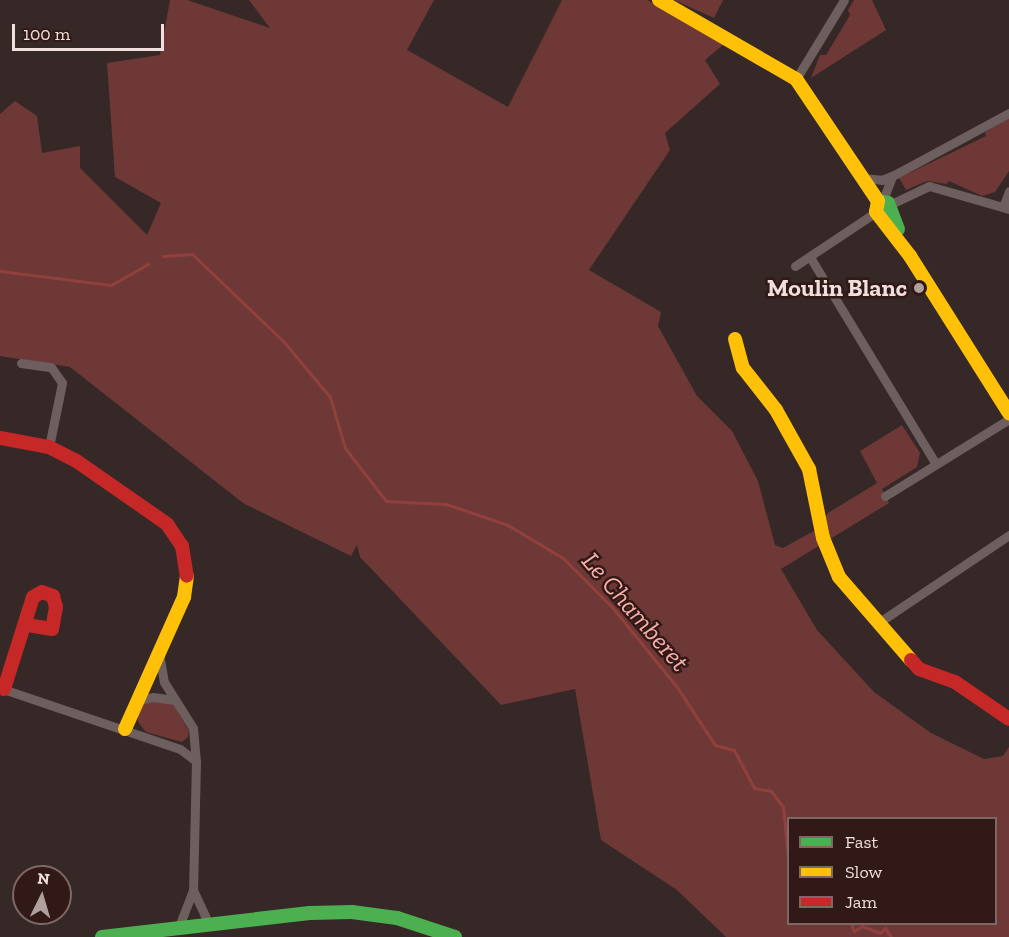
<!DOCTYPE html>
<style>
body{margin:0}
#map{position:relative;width:1009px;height:937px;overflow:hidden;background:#362827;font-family:"Zilla Slab",serif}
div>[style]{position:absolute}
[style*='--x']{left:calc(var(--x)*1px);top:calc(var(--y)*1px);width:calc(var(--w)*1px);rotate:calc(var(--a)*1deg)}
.green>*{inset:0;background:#6d3836}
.stream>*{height:3px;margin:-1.5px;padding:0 1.5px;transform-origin:1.5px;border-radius:1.5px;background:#91403d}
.street>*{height:9px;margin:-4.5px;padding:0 4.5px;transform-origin:4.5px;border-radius:4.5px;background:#6d5f5e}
.fast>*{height:14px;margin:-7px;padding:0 7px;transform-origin:7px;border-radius:7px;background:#4caf50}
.slow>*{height:14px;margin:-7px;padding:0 7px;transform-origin:7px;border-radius:7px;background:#ffc107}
.jam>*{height:14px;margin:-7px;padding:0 7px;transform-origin:7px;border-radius:7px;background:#c62828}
.dots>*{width:16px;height:16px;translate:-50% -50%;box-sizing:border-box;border:3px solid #311917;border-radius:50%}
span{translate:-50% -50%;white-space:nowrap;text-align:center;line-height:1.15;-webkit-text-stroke:5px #311917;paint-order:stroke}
.poi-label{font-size:24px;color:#f0dfdd;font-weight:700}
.right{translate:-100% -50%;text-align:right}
.water-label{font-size:26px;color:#faaea9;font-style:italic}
.legend{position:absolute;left:787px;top:817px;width:210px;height:108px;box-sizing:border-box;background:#311917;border:2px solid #7d6866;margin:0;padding:8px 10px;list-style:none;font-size:18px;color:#f0dfdd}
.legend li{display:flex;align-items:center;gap:12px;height:30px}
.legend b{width:30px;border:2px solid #7d6866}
.north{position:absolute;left:12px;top:865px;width:60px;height:60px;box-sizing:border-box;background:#311917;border:2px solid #7d6866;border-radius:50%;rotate:5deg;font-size:16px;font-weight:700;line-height:24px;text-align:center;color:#f0dfdd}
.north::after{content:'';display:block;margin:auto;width:21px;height:27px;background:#af9f9d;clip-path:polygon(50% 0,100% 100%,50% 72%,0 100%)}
.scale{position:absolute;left:12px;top:24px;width:152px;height:27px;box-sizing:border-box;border:3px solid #f0dfdd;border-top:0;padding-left:8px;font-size:18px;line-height:21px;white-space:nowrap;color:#f0dfdd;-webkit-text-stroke:4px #311917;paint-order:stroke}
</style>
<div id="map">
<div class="green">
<div style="clip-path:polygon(evenodd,170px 0,187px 0,270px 28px,249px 0,434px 0,407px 50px,508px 107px,562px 0,647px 0,724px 44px,705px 60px,720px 84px,665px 133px,670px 150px,589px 270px,661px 312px,658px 326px,697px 396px,732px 431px,758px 481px,775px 545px,783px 548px,814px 531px,828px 513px,877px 483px,860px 451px,902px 425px,920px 453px,917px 467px,882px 489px,889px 503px,781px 569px,817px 630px,874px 692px,931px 733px,984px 759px,1003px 756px,1009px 747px,1009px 937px,726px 937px,677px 890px,601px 840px,575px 689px,501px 705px,360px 557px,357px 545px,351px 556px,243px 503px,70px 367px,0 356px,0 114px,15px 101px,37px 116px,42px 153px,80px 146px,80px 168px,147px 235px,161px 203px,115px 177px,107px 63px,160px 55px,170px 0,788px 818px,996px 818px,996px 924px,788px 924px,788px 818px)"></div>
<div style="clip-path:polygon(674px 0,723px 0,714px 18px)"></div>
<div style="clip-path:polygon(854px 0,872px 0,886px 30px,811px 78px,820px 55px,826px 55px,850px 15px,848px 10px)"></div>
<div style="clip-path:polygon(1009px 118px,1009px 171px,995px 192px,982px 196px,949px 181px,947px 184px,927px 181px,906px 190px,899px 178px,986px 136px,985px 132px)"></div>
<div style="clip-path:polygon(150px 700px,173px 704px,189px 731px,188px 737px,182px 742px,146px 732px,138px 722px,138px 712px,143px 703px)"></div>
</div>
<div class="stream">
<div style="--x:163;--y:256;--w:29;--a:-4"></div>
<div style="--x:192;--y:254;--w:127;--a:43.7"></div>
<div style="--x:284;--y:342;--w:72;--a:50.1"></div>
<div style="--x:330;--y:397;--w:53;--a:73.6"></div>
<div style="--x:345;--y:448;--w:67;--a:52.3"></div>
<div style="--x:386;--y:501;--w:60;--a:2.9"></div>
<div style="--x:446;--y:504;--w:65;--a:18.7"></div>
<div style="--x:508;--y:525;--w:64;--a:31"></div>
<div style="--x:563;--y:558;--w:69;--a:45"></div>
<div style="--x:612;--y:607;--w:103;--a:50.9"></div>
<div style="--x:677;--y:687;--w:69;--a:56.8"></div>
<div style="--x:715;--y:745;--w:20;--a:15"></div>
<div style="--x:734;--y:750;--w:43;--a:62.2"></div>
<div style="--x:754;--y:788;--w:17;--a:10"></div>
<div style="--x:771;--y:791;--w:20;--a:53"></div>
<div style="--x:783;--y:807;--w:49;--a:84.2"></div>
<div style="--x:0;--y:271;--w:112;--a:7.2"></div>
<div style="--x:111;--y:285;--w:43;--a:-29.6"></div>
<div style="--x:851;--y:924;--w:8;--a:67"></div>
<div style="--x:854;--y:931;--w:9;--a:-32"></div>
<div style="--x:862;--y:926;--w:19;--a:21"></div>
<div style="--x:880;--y:933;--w:7;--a:-45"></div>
<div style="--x:885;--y:928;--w:11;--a:56"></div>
</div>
<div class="street">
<div style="--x:796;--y:79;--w:92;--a:-58.7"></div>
<div style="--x:861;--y:178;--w:21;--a:5"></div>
<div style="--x:882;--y:180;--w:15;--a:-23"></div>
<div style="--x:896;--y:174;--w:128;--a:-28.4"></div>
<div style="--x:883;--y:200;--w:26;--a:-69"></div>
<div style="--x:889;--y:205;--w:44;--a:-25.4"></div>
<div style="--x:929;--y:186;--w:83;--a:16"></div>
<div style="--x:1003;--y:207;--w:17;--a:-69"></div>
<div style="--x:810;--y:257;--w:242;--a:58.7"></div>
<div style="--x:795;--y:266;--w:97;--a:-33.7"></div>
<div style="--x:21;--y:363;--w:30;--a:8"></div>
<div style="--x:51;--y:367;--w:19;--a:55"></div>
<div style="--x:62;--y:383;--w:65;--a:101.5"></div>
<div style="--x:885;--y:496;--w:146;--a:-31.8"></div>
<div style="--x:878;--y:623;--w:158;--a:-33.9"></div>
<div style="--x:159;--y:654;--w:28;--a:80"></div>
<div style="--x:164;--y:682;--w:54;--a:57.8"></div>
<div style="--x:193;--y:728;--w:33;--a:85"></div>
<div style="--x:0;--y:688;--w:190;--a:18.7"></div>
<div style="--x:180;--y:749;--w:20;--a:37"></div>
<div style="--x:196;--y:761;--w:129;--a:91.3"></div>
<div style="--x:193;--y:890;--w:42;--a:111"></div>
<div style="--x:139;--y:700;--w:14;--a:-12"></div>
<div style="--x:153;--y:697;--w:22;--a:8"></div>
<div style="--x:193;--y:890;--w:38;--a:65"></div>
</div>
<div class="fast">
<div style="--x:878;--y:201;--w:10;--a:11"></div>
<div style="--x:888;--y:203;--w:28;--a:69"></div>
<div style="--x:102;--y:937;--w:209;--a:-6.6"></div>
<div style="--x:310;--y:913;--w:42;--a:-1.4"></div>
<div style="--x:352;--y:912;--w:45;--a:7.6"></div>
<div style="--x:397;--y:918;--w:61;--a:18.1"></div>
</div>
<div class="slow">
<div style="--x:659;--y:0;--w:158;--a:30"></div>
<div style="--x:796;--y:79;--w:147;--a:56.1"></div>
<div style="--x:878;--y:201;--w:11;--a:100"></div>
<div style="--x:876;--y:212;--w:56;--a:52.3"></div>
<div style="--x:910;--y:256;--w:186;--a:57.8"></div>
<div style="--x:735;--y:339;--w:30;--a:75"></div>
<div style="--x:743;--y:368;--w:53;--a:51.8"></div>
<div style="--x:776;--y:410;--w:68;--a:60.8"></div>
<div style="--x:809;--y:469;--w:70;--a:78.5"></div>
<div style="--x:823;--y:538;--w:42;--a:67.7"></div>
<div style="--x:839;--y:577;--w:110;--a:49.1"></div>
<div style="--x:125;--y:729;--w:145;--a:-65.9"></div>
<div style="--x:184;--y:597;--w:21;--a:-82"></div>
</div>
<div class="jam">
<div style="--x:0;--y:438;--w:50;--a:10.4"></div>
<div style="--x:49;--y:447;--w:29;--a:27"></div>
<div style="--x:75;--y:460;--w:112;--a:34.8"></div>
<div style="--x:167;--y:524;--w:27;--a:56"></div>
<div style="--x:182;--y:546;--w:30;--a:81"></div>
<div style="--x:911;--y:660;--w:12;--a:48"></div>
<div style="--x:919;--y:669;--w:38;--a:20"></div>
<div style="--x:955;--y:682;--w:65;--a:34.4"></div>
<div style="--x:4;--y:689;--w:96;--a:-72.5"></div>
<div style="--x:33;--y:597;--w:10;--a:-29"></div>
<div style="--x:42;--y:592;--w:12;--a:20"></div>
<div style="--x:53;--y:596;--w:11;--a:75"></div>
<div style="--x:56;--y:607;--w:22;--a:100"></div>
<div style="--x:52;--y:629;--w:26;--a:-171"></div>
</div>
<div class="dots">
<div style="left:919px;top:288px;background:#af9f9d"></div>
</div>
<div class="poi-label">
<span class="right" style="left:907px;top:288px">Moulin Blanc</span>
</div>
<div class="water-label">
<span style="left:635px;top:612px;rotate:49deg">Le Chamberet</span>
</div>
<ul class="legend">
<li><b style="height:8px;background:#4caf50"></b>Fast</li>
<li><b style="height:8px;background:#ffc107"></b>Slow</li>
<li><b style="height:8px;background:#c62828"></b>Jam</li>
</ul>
<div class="north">N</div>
<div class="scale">100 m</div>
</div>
